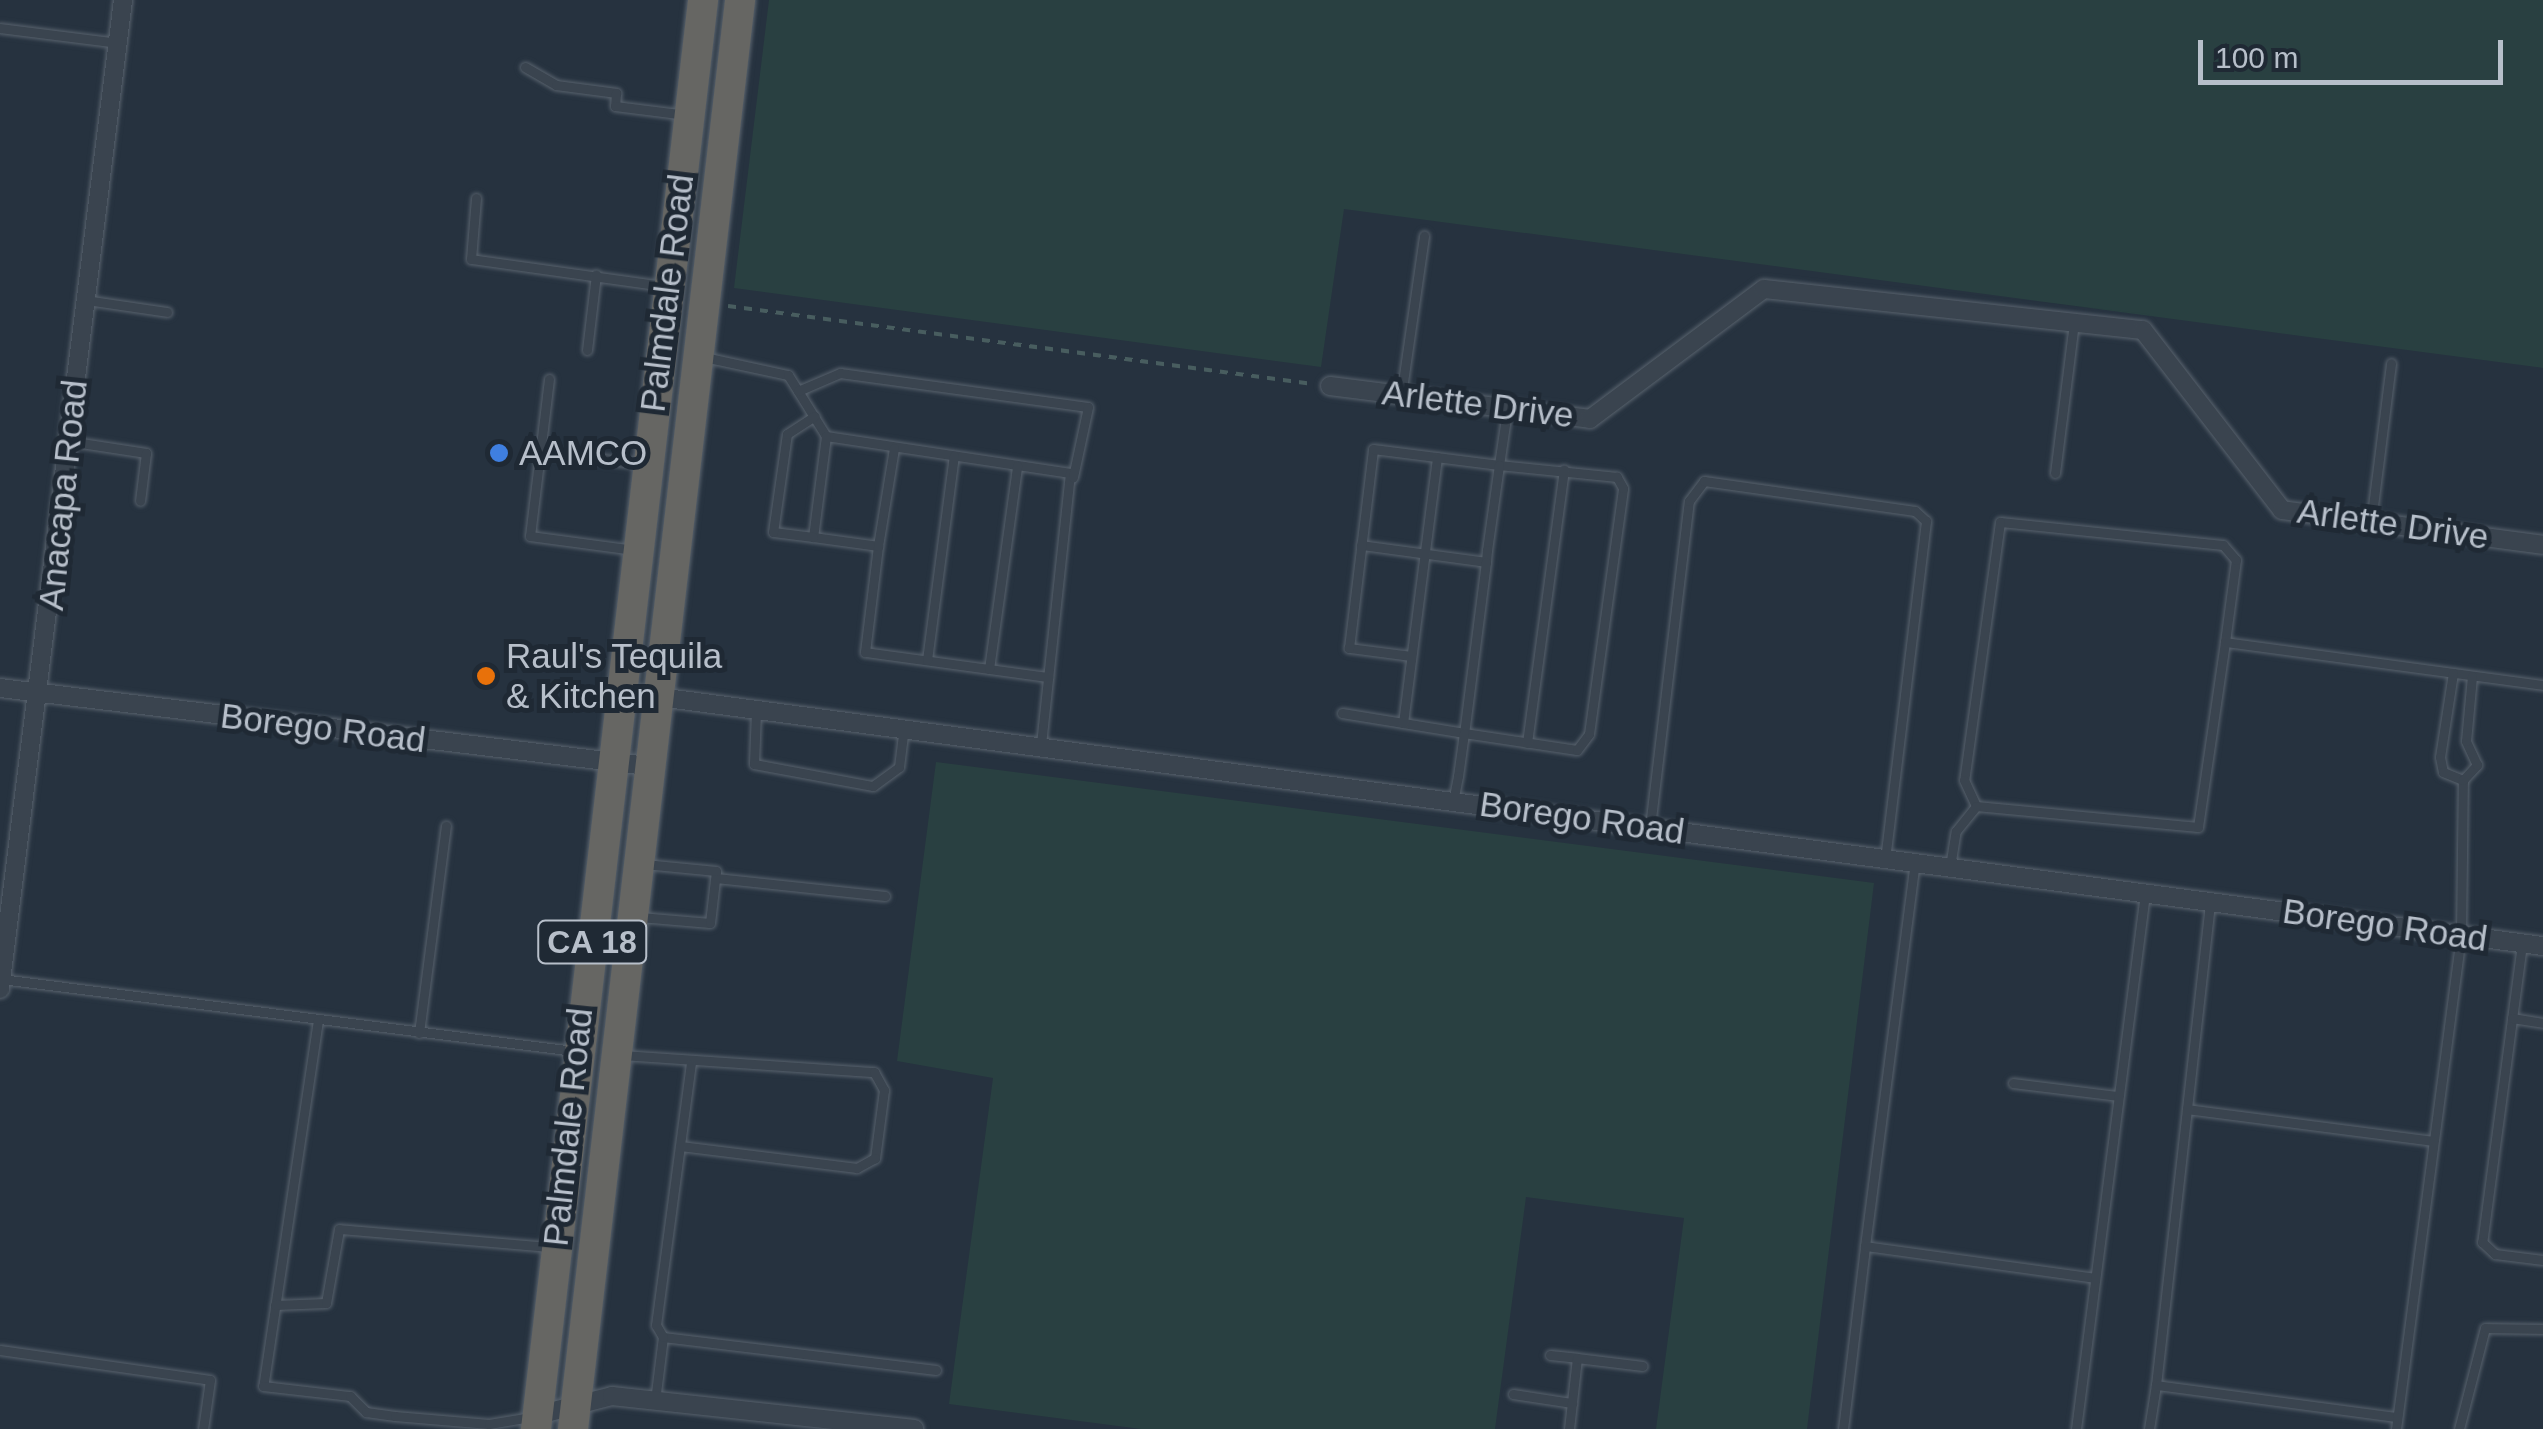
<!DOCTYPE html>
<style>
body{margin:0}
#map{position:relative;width:2543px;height:1429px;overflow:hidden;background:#26323f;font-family:Helvetica,sans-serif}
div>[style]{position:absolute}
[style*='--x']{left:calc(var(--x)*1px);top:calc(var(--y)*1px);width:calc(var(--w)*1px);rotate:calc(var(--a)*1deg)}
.green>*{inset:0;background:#294041}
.path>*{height:4px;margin-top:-2px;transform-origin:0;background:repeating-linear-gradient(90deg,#485d5f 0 8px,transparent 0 16px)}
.roads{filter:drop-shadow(0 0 2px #58626d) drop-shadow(0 0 2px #58626d)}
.service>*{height:9px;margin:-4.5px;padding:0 4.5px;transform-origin:4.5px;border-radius:4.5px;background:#3a444f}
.minor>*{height:18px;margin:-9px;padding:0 9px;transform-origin:9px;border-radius:9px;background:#3a444f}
.trunk>*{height:30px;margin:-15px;padding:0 15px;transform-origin:15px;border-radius:15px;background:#666663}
.dots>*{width:28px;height:28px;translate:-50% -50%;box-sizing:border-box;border:5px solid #1f2934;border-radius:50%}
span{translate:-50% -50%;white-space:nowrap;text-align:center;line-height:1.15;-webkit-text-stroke:10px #1f2934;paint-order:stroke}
.shield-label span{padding:2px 8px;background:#1f2934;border:2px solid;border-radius:8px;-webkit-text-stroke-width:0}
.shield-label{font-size:32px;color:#b7bfca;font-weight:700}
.street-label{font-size:35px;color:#b7bfca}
.poi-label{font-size:35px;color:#b7bfca}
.left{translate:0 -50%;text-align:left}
.scale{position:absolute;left:2198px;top:40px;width:305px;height:45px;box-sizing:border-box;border:5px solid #b7bfca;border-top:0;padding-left:12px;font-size:30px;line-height:35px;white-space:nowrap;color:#b7bfca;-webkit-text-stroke:8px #1f2934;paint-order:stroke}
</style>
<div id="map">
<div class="green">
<div style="clip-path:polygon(769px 0,2543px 0,2543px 368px,1344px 209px,1321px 367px,734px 288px)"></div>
<div style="clip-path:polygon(936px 762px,1874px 883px,1807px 1429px,1656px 1429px,1684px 1218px,1526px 1197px,1495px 1429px,1141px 1429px,949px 1404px,993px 1078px,897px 1061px)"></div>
</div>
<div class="path">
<div style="--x:728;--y:306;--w:590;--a:7.59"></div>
</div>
<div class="roads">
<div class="service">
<div style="--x:0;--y:28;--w:119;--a:7.2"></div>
<div style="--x:525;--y:67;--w:36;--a:30"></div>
<div style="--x:556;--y:85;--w:61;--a:7.6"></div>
<div style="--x:616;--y:93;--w:13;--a:94"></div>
<div style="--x:615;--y:106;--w:72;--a:7.2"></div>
<div style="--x:476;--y:198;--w:61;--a:94.7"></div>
<div style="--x:471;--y:259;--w:195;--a:8"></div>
<div style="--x:86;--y:300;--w:82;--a:8.4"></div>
<div style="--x:587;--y:350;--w:76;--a:-83.2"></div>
<div style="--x:704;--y:357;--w:86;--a:12.1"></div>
<div style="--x:788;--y:375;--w:72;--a:58.1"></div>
<div style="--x:826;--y:436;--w:247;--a:8.6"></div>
<div style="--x:1070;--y:473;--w:275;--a:96.1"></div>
<div style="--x:549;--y:379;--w:158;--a:96.9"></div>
<div style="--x:530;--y:536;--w:105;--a:7.7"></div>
<div style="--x:798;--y:391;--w:46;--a:-23.2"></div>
<div style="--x:840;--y:373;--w:250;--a:7.8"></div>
<div style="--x:1088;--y:407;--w:72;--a:102.1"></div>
<div style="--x:1401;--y:396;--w:162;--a:-81.8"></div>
<div style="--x:826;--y:436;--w:102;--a:97.3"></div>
<div style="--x:813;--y:537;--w:66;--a:7.9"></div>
<div style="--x:878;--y:546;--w:107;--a:97"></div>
<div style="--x:865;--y:652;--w:185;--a:7.8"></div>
<div style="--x:68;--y:441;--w:79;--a:8.7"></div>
<div style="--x:146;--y:453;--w:48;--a:97.1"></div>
<div style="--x:540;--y:451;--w:102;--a:7.3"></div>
<div style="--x:2055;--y:473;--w:151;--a:-82.8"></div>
<div style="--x:2371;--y:522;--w:160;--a:-82.8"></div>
<div style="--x:813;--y:537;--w:40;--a:-172.9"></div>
<div style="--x:773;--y:532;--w:99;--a:-81.9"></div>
<div style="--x:787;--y:434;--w:33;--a:-33"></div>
<div style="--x:1361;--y:545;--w:126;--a:7.7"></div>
<div style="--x:878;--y:546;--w:99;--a:-80.7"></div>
<div style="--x:2225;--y:642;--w:83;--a:-82.4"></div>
<div style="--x:2236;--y:560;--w:20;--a:-131"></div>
<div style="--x:2223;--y:545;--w:224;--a:-174.1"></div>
<div style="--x:2000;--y:522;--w:260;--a:97.9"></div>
<div style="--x:1964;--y:780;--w:29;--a:65"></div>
<div style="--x:1976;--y:806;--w:223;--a:5.4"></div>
<div style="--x:2198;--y:827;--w:187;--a:-81.7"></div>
<div style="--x:2225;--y:642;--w:321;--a:7.7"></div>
<div style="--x:1411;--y:656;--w:63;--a:-172.6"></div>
<div style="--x:1349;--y:648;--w:200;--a:-83.1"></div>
<div style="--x:1373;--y:449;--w:127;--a:7.2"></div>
<div style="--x:1499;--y:465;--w:55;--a:-81.6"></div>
<div style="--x:927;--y:660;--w:206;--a:-82.5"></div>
<div style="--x:989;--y:669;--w:205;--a:-82.1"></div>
<div style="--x:2453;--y:673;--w:85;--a:98.8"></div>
<div style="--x:2440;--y:757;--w:15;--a:79"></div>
<div style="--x:2443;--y:772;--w:22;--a:22"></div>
<div style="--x:756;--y:711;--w:53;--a:92.2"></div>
<div style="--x:754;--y:764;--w:121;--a:10.5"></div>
<div style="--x:873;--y:786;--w:32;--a:-36"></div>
<div style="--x:899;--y:767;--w:40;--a:-82.9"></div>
<div style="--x:1342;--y:713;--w:124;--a:9.3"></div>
<div style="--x:1464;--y:733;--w:114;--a:8.6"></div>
<div style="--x:1577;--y:750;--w:20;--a:-53"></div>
<div style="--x:1589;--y:734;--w:248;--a:-82.1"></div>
<div style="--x:1623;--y:488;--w:13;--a:-119"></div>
<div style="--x:1617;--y:477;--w:119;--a:-174.2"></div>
<div style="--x:1499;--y:465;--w:86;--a:98"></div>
<div style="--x:1487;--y:550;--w:12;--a:95"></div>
<div style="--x:1486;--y:562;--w:172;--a:97.3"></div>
<div style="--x:1464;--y:733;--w:43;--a:97.9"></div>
<div style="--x:1458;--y:776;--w:25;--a:101"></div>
<div style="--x:1403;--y:723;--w:268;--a:-82.7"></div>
<div style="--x:1527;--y:743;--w:276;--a:-82.3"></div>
<div style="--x:1650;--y:827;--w:328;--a:-83.2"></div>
<div style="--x:1689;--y:501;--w:25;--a:-53"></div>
<div style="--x:1704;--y:481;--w:213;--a:8.1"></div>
<div style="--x:1915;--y:511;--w:15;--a:42"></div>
<div style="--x:1926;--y:521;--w:340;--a:96.9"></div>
<div style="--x:1950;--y:867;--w:36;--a:-81"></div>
<div style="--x:1956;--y:831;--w:32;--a:-51"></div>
<div style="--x:716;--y:878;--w:170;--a:6.1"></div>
<div style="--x:640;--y:917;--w:70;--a:4.9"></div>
<div style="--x:710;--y:923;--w:52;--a:-83.4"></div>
<div style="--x:716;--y:871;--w:72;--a:-174.4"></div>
<div style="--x:2522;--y:944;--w:301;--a:97.6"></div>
<div style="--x:2482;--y:1242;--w:18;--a:43"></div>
<div style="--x:2495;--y:1254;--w:48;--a:7.1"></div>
<div style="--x:1;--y:979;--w:578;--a:7.16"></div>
<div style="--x:2512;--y:1018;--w:31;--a:9"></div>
<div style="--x:318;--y:1020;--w:370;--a:98.5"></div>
<div style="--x:263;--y:1386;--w:88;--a:6.6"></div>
<div style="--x:350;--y:1396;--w:23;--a:45"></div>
<div style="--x:366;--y:1412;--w:29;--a:8"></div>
<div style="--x:395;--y:1416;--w:94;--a:4.9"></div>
<div style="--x:489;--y:1424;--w:43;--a:-9.5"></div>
<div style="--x:419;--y:1033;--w:209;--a:-82.6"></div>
<div style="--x:622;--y:1055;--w:253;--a:3.9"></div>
<div style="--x:874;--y:1072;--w:21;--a:61"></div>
<div style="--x:884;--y:1090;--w:69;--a:97.5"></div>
<div style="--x:875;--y:1158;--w:21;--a:151"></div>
<div style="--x:857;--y:1168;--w:178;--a:-172.9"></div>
<div style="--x:2013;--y:1083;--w:106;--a:7.1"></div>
<div style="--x:2187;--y:1109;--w:248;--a:7.4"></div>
<div style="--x:1865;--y:1246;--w:387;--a:-82.6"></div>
<div style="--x:275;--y:1305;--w:51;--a:-2.2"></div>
<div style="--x:326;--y:1303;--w:75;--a:-80"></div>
<div style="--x:339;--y:1229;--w:212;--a:4.9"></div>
<div style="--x:663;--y:1337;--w:275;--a:6.9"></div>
<div style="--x:0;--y:1350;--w:212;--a:8.1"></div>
<div style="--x:210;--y:1380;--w:49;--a:98.1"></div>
<div style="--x:1550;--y:1355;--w:27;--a:6"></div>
<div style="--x:2156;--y:1385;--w:486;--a:-83.6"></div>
<div style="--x:1513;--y:1394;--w:60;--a:8.7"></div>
<div style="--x:655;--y:1401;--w:64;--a:-82.9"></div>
<div style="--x:663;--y:1337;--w:14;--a:-120"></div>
<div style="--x:656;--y:1325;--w:263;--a:-82.4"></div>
<div style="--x:1569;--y:1429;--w:71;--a:-83.6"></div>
<div style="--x:1577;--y:1358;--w:66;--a:6.9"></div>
<div style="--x:1843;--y:1429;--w:184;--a:-83.1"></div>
<div style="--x:1865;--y:1246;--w:232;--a:7.9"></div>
<div style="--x:2076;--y:1429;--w:540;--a:-82.66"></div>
<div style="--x:2149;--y:1429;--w:45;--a:-81"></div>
<div style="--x:2156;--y:1385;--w:243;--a:7.6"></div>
<div style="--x:2396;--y:1429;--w:498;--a:-82.5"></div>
<div style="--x:2461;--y:935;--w:155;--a:-89.3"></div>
<div style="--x:2463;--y:780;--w:21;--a:-47"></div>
<div style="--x:2477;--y:765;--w:26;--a:-115"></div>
<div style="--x:2466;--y:741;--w:65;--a:-84.7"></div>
<div style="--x:2459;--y:1429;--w:104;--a:-75.6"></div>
<div style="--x:2485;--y:1328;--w:58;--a:1"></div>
</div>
<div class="minor">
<div style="--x:1330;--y:386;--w:262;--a:7.2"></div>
<div style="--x:1590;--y:419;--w:217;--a:-36.8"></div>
<div style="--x:1764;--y:289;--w:381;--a:6.2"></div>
<div style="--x:2143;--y:330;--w:227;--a:52.3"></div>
<div style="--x:2282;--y:510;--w:263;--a:7.6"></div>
<div style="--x:0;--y:688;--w:652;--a:6.87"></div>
<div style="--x:621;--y:692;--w:1939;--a:7.53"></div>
<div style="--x:0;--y:989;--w:997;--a:-82.91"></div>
<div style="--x:538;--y:1415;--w:76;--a:-14.4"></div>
<div style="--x:612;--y:1396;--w:304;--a:6.2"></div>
</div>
<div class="trunk">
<div style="--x:536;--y:1429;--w:1439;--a:-83.33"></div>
<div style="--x:573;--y:1429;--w:1439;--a:-83.33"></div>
</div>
</div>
<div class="dots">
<div style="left:499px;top:453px;background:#3f7fe0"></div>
<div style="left:486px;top:676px;background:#e8710a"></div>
</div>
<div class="shield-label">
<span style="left:592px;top:942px">CA 18</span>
</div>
<div class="street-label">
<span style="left:667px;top:293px;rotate:-83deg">Palmdale Road</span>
<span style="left:1478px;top:404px;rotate:7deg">Arlette Drive</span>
<span style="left:63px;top:495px;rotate:-84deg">Anacapa Road</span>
<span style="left:2393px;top:524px;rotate:8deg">Arlette Drive</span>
<span style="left:323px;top:728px;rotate:7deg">Borego Road</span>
<span style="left:1582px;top:818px;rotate:8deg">Borego Road</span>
<span style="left:2385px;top:925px;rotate:8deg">Borego Road</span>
<span style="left:568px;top:1127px;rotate:-84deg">Palmdale Road</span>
</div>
<div class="poi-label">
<span class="left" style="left:519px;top:453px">AAMCO</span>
<span class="left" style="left:506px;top:676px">Raul's Tequila<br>&amp; Kitchen</span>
</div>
<div class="scale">100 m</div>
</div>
